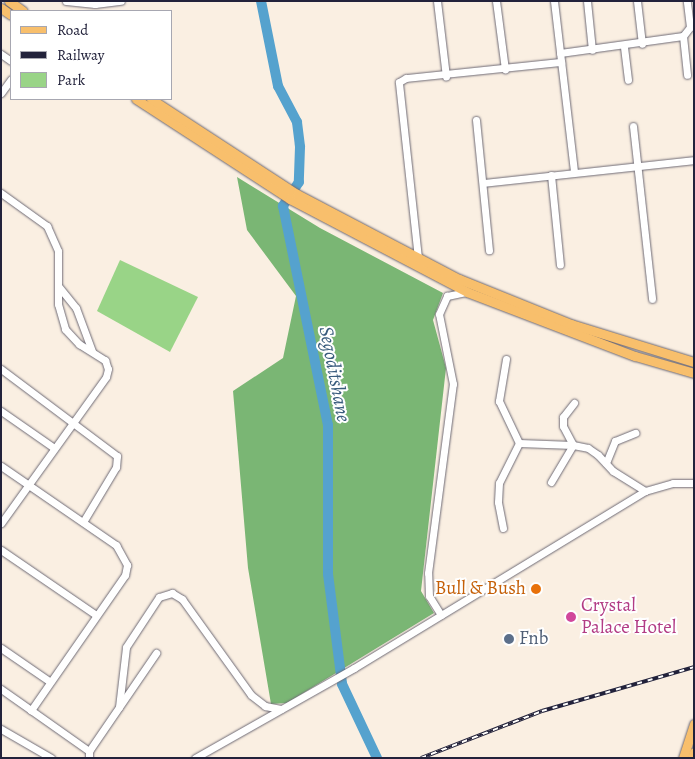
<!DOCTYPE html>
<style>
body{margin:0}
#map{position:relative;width:695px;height:759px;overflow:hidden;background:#faefe2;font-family:Alegreya,serif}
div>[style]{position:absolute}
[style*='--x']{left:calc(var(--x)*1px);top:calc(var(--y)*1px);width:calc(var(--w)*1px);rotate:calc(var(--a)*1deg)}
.green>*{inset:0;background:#99d487}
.forest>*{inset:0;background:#7ab674}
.river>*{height:10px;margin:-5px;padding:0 5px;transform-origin:5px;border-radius:5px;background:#55a2ce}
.roads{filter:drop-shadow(0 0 1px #6e6a75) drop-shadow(0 0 1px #6e6a75)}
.minor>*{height:7px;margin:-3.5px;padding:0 3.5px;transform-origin:3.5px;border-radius:3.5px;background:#fff}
.major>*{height:9px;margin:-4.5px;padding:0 4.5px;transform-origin:4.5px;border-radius:4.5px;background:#f8bf6c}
.rail>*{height:4px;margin-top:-2px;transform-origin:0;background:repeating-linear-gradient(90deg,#fff 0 5.5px,#22223b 0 11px);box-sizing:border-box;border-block:1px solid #22223b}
.dots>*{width:14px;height:14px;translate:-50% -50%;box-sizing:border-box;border:2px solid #fff;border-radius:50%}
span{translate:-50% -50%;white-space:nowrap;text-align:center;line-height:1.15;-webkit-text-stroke:4px #fff;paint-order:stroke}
.food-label{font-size:19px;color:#c56008}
.right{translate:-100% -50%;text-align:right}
.hotel-label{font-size:19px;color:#b23c85}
.left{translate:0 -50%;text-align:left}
.service-label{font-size:19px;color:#4e5e75}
.water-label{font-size:20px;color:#395c7d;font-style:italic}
.frame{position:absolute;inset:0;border:2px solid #22223b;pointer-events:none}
.legend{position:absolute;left:10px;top:10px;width:162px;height:90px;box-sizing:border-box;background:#fff;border:1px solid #a7a7b1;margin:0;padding:6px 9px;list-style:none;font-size:15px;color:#22223b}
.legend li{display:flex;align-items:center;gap:10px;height:25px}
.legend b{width:25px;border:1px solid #a7a7b1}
</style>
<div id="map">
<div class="green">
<div style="clip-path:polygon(120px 260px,198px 297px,170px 352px,97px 311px)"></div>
</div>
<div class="forest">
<div style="clip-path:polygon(237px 177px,320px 228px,443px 293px,433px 320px,446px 368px,421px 591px,434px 613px,287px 703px,271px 704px,248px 568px,233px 391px,283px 358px,296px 296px,247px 230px)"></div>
</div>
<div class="river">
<div style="--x:261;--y:1;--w:87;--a:78.7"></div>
<div style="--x:278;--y:86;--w:41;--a:62.2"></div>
<div style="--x:297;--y:122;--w:25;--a:83"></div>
<div style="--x:300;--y:147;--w:35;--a:92"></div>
<div style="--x:299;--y:182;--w:29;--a:124"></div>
<div style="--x:283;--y:206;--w:224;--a:78.4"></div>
<div style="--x:328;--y:425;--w:149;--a:90"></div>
<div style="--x:328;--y:574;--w:111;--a:82.7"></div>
<div style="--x:342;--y:684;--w:82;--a:64.7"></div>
</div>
<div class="roads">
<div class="minor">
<div style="--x:66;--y:1;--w:29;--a:6"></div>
<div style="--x:95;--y:4;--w:26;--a:-7"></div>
<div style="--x:437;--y:1;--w:76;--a:83.2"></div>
<div style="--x:496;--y:1;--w:69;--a:82.5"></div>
<div style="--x:554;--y:1;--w:172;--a:83.3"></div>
<div style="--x:587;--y:1;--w:49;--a:84.2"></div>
<div style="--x:637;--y:1;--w:43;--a:83.4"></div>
<div style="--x:683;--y:36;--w:39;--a:84"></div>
<div style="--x:624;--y:47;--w:33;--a:83"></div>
<div style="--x:560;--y:53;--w:124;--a:-7.9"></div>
<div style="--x:683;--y:36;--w:11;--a:-52"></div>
<div style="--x:690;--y:27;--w:26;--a:-97"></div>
<div style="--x:1;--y:54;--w:12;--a:35"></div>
<div style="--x:1;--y:93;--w:17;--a:-54"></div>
<div style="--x:476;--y:120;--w:131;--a:84.3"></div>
<div style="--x:633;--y:126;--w:174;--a:83.7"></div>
<div style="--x:551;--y:175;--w:90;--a:84.3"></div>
<div style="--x:483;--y:183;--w:212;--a:-6.2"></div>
<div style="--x:1;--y:193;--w:57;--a:35.7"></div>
<div style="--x:47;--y:226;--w:27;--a:66"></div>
<div style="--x:58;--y:251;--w:53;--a:90"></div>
<div style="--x:58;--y:304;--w:26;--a:74"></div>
<div style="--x:65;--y:329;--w:21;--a:47"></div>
<div style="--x:79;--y:344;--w:31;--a:32"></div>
<div style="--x:105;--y:360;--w:9;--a:72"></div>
<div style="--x:108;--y:369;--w:8;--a:104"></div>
<div style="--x:106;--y:377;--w:180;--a:125.7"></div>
<div style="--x:418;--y:258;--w:177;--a:-96.2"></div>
<div style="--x:399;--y:82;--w:8;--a:-30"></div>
<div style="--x:406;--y:78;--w:156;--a:-5.9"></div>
<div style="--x:59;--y:287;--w:27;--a:51"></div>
<div style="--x:76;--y:308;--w:46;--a:69.6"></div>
<div style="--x:506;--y:359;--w:43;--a:99.5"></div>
<div style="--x:499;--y:401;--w:47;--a:64.5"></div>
<div style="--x:1;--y:369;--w:145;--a:36.9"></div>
<div style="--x:117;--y:456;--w:11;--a:95"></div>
<div style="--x:116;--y:467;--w:64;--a:121"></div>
<div style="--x:1;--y:411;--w:65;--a:34.9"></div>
<div style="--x:519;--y:443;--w:54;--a:2.1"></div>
<div style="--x:573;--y:445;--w:15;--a:11"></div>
<div style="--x:588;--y:448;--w:12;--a:35"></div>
<div style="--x:598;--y:455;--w:22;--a:47"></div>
<div style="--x:613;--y:471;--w:38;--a:32"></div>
<div style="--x:606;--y:463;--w:24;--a:-68"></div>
<div style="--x:615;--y:441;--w:22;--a:-22"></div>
<div style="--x:1;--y:466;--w:140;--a:34.5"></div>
<div style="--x:116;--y:545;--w:23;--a:61"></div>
<div style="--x:127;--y:565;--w:10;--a:101"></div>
<div style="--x:125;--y:575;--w:165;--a:124.8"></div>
<div style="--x:551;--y:482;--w:43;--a:-59.3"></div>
<div style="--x:573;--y:445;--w:21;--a:-118"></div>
<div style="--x:563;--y:426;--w:9;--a:-90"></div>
<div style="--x:563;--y:417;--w:18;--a:-52"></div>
<div style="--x:503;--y:528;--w:26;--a:-101"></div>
<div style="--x:498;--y:502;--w:19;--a:-87"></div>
<div style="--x:499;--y:483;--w:45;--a:-63.4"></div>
<div style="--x:1;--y:550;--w:115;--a:34.4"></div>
<div style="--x:441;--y:615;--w:22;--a:-122"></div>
<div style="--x:429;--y:596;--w:23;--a:-92"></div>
<div style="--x:428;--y:573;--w:191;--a:-82.5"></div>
<div style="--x:453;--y:384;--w:71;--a:-101.3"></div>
<div style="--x:439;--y:314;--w:20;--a:-66"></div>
<div style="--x:447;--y:296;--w:19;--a:-12"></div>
<div style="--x:1;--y:648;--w:58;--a:34.5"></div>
<div style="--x:1;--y:689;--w:108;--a:35.2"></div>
<div style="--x:119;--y:707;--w:60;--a:-83.3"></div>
<div style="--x:126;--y:647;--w:60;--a:-56.6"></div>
<div style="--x:159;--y:597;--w:14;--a:-17"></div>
<div style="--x:172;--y:593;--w:12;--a:31"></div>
<div style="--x:182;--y:599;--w:118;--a:54.3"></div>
<div style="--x:251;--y:695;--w:18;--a:38"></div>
<div style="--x:265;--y:706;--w:16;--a:11"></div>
<div style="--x:1;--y:729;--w:58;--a:30.1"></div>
<div style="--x:89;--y:758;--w:7;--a:-90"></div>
<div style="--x:89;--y:751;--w:119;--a:-55.6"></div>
<div style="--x:195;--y:758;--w:183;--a:-29.5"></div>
<div style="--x:354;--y:668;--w:341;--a:-31.3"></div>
<div style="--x:645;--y:491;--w:29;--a:-16"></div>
<div style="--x:673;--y:483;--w:21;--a:0"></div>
</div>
<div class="major">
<div style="--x:9;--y:1;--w:17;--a:36"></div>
<div style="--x:1;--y:8;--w:12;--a:35"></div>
<div style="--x:136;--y:99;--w:184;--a:33"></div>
<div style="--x:290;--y:199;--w:200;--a:27.7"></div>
<div style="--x:467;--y:292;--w:180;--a:20.9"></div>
<div style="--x:635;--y:356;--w:61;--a:16.1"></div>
<div style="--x:151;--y:99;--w:174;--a:33.1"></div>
<div style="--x:297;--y:194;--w:183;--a:27.7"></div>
<div style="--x:459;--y:279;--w:121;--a:21.9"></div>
<div style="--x:571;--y:324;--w:129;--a:17.2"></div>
<div style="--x:683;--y:758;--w:36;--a:-72"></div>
<div style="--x:692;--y:758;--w:6;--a:-72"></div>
</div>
</div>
<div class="rail">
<div style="--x:421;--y:758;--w:130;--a:-21.2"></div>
<div style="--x:542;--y:711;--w:158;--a:-16.1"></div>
</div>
<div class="dots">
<div style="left:536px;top:589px;background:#e8710a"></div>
<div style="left:571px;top:617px;background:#d1479c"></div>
<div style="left:509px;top:639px;background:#5c6f8a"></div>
</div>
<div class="food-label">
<span class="right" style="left:526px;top:589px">Bull &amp; Bush</span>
</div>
<div class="hotel-label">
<span class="left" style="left:581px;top:617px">Crystal<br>Palace Hotel</span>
</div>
<div class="service-label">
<span class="left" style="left:519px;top:639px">Fnb</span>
</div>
<div class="water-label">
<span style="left:335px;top:374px;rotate:79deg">Segoditshane</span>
</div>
<div class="frame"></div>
<ul class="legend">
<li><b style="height:6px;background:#f8bf6c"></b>Road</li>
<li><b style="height:6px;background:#22223b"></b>Railway</li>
<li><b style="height:14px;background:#99d487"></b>Park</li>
</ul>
</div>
